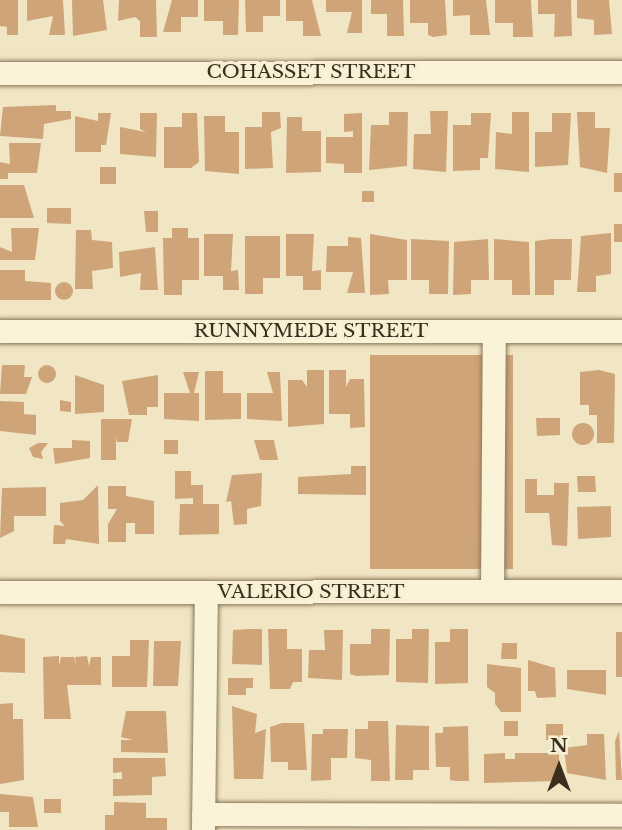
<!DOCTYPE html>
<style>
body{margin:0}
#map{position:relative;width:622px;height:830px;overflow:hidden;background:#f0e6c4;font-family:"Libre Baskerville",serif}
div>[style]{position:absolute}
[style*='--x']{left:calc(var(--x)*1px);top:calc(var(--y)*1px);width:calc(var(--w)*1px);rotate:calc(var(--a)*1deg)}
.building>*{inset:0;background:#cfa479}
.round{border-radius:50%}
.roads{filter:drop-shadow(0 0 2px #8b785a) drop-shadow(0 0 2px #8b785a)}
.minor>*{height:23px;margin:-11.5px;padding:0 11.5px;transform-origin:11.5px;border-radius:11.5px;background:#faf3d8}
span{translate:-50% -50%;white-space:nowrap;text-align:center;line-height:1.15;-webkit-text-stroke:6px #f7f0d4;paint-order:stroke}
.street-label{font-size:19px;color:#3b2e1e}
.north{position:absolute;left:524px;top:732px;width:70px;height:70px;-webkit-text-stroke:5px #f7f0d4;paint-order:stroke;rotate:0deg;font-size:19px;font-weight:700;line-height:28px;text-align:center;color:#3b2e1e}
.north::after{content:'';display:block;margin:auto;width:24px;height:32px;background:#3b2e1e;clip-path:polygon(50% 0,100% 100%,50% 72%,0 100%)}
</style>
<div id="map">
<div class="building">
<div style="clip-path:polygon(0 0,18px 0,18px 35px,7px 35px,7px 27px,0 26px)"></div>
<div style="clip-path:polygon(27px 0,63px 0,65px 35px,49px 35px,53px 16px,27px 21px)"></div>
<div style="clip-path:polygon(72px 0,103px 0,107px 30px,73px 36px)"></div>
<div style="clip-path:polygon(119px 0,156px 0,157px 37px,140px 37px,140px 21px,135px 17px,118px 21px)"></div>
<div style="clip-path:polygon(172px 0,198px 0,198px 17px,181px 17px,181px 32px,163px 32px)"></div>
<div style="clip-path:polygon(204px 0,239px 0,238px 35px,223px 35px,223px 21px,204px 21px)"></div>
<div style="clip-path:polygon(245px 0,280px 0,280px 16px,263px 16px,263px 32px,246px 32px)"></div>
<div style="clip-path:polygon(286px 0,312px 0,321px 36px,303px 36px,303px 21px,286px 21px)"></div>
<div style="clip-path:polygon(326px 0,362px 0,362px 33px,347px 33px,352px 12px,326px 12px)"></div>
<div style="clip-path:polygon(371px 0,403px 0,404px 36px,387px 36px,387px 14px,371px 14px)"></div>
<div style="clip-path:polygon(410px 0,445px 0,447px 35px,433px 37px,428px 35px,428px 23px,410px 23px)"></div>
<div style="clip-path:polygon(453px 0,486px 0,490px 35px,470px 35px,470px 15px,453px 16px)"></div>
<div style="clip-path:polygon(495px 0,531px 0,533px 37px,513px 37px,513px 23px,495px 23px)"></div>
<div style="clip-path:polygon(538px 0,571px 0,572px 36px,554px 37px,555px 14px,538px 14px)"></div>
<div style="clip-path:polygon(577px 0,609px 0,612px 34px,594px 35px,594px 20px,577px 18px)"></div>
<div style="clip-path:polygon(56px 105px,56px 111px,71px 111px,71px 119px,44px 124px,43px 139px,0 136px,3px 107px)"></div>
<div style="clip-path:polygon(430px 111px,448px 111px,446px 172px,413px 169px,414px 134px,431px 134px)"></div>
<div style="clip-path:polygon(262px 112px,280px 112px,281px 128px,271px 132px,273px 168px,245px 169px,245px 127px,262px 127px)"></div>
<div style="clip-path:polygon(389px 112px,408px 112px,407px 166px,369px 170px,371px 125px,389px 125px)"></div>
<div style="clip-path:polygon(512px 112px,529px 112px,529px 172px,495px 169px,496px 132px,512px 134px)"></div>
<div style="clip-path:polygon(577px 112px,595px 112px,595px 128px,610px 128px,607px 173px,580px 167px)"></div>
<div style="clip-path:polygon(98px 113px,111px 113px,106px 145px,101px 145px,101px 152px,75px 152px,75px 116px,98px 121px)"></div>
<div style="clip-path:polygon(140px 113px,157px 113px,156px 157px,120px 154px,120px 127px,146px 132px,140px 129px)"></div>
<div style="clip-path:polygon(182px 113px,197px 113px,199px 162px,191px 168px,164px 168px,164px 127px,182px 127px)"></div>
<div style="clip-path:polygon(362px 113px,362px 173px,344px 173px,344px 164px,326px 163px,326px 137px,353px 137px,353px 131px,344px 132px,344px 114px)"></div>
<div style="clip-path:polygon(471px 113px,491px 113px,488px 158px,480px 158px,480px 170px,453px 171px,453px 125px,471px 125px)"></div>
<div style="clip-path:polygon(552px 113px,571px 113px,568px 165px,535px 167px,535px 132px,552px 132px)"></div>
<div style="clip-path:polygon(204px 116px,225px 116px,225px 132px,239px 132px,239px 174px,205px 171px)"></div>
<div style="clip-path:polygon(287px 117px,302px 117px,302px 131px,321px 131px,321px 172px,286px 173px)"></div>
<div style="clip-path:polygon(9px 143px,41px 143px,37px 173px,8px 173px,8px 179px,0 179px,0 162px,10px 164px)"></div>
<div style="clip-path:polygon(100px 167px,116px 167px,116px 184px,100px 184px)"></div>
<div style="clip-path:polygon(614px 173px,622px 173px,622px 192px,614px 192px)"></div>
<div style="clip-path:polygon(0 185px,24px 185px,34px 218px,0 218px)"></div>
<div style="clip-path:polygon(362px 191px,374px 191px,374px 202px,362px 202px)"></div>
<div style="clip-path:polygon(47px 208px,71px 208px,71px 224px,47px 223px)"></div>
<div style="clip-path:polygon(144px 211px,158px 211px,158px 232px,146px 232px)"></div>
<div style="clip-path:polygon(614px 224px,622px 224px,622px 242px,614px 242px)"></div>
<div style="clip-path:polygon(11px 228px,39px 228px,35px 260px,0 260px,0 247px,12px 252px)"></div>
<div style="clip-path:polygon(172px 228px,188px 228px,188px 238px,199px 238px,199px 280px,182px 280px,182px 295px,164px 295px,163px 238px,172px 238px)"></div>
<div style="clip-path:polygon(76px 230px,91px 230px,92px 240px,112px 242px,113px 268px,92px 271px,93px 289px,75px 289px)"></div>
<div style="clip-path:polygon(611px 233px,611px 274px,596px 276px,596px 292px,577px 292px,581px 236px)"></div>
<div style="clip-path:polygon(204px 234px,233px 234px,231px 271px,238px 270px,239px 290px,223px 290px,223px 276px,204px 276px)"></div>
<div style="clip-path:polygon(286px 234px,314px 234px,312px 271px,321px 270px,321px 290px,303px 290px,303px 276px,286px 276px)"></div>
<div style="clip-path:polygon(370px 234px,407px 240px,407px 280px,388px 280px,389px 294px,370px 295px)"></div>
<div style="clip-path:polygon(245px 236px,280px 236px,280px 278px,263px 278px,263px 294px,245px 294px)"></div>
<div style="clip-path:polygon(348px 237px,361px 238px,365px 293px,347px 293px,353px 272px,326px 272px,327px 246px,348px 246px)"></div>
<div style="clip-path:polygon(411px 239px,449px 241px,448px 294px,429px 294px,429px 280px,411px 280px)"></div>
<div style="clip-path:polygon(488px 239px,489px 280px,471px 280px,471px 294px,453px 295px,454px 242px)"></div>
<div style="clip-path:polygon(494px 239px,529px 242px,530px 295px,512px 295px,512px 280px,494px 280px)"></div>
<div style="clip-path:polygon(551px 239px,572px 239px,571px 280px,554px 280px,554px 295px,535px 295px,535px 241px)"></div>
<div style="clip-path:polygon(155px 247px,158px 290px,140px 290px,141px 273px,120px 277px,119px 252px)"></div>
<div style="clip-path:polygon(0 270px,25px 270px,25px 281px,51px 283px,51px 300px,0 300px)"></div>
<div class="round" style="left:55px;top:282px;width:18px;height:18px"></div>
<div style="clip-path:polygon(370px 355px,513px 355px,513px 569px,370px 569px)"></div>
<div style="clip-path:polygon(2px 365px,25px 365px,24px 377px,32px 377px,26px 394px,0 394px)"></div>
<div class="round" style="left:38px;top:365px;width:18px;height:18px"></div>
<div style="clip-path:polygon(307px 370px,324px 370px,324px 424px,288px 427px,288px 380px,302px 380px,307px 387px)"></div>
<div style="clip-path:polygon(329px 370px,346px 370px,346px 387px,350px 379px,364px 379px,365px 427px,350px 428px,350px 414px,329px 414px)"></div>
<div style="clip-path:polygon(599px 370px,615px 374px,614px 443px,597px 443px,597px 415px,589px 415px,589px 405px,580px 405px,580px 372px)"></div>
<div style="clip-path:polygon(205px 371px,223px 371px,223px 393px,241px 393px,241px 419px,205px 420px)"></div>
<div style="clip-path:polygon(183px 372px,199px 372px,194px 393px,199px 393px,199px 421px,164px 419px,164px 393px,190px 393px)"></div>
<div style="clip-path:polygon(267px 372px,280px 372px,282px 421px,247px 419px,247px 393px,273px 393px)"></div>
<div style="clip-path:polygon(75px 375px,104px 385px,104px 412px,75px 414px)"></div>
<div style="clip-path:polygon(158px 375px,158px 407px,147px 407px,147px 415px,129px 415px,122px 381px)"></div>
<div style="clip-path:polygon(60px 400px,71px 402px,71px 412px,60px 411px)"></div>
<div style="clip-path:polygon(0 401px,24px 402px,24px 414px,36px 415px,36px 435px,0 431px)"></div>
<div style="clip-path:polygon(536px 418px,560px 418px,560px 435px,537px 436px)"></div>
<div style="clip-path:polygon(101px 419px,132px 419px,128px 442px,117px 442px,116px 436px,116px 460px,101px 460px)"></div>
<div class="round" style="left:572px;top:423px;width:22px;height:22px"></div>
<div style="clip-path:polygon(72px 440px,90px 441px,90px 458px,55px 464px,53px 448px,72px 448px)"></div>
<div style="clip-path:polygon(164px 440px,178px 440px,178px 454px,164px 454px)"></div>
<div style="clip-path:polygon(254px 440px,274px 440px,278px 460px,260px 460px)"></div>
<div style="clip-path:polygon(38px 443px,48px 443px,41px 452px,43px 459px,33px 457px,29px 448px)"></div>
<div style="clip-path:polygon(351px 466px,366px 466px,366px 495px,298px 494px,298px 477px,351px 474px)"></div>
<div style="clip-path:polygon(175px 471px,191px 471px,191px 485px,203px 485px,203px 504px,219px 504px,219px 534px,179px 535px,180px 504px,193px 504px,193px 498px,175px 499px)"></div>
<div style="clip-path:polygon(262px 473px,261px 506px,247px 509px,247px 524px,234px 525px,231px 501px,226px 502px,232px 475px)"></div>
<div style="clip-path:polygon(577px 476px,595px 476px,596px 492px,578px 492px)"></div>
<div style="clip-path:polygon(525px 479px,537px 479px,537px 495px,554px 495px,554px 483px,569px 483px,567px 546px,552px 545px,549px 513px,525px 513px)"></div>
<div style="clip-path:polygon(98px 485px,99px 544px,66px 539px,65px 544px,53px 544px,54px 525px,65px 526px,60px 521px,60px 503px,83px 500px)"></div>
<div style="clip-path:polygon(108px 486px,126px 486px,126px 496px,154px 501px,154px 534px,135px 534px,135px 523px,126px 523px,126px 542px,108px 542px,108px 524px,117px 509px,108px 509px)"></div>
<div style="clip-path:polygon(46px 487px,46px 516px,14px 516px,14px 531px,0 538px,2px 488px)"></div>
<div style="clip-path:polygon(611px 506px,611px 537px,578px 539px,577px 507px)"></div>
<div style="clip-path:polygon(249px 629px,262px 629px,262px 665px,232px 664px,233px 630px)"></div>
<div style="clip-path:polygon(268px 629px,287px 629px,287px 649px,302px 649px,302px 682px,293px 682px,290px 689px,270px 689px)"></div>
<div style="clip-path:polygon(371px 629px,390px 629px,389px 675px,356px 676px,350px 674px,350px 644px,371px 644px)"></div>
<div style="clip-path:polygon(412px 629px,429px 629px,428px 683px,396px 682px,396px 639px,412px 639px)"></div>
<div style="clip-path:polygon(450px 629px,468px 629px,468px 683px,435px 684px,435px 642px,450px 642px)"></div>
<div style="clip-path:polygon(324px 630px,343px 630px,342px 680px,308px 678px,309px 650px,325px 650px)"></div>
<div style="clip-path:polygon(616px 632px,622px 632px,622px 677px,616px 677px)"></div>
<div style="clip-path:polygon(0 634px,25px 639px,25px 673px,0 672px)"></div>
<div style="clip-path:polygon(130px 640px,149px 640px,147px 687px,112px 687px,112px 656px,130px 656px)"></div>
<div style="clip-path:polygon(154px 641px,181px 641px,178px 686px,153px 686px)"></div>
<div style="clip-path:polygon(502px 643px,517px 643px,517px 659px,501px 659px)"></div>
<div style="clip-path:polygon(59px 656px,59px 666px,61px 657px,74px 657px,76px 666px,75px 657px,87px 656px,89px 666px,91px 657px,101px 657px,101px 685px,67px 685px,71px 719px,44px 719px,43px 657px)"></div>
<div style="clip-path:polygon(528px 660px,555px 668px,556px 697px,537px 698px,535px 691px,528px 691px)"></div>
<div style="clip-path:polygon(487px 664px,521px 668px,521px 712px,501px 712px,495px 704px,495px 693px,487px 687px)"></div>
<div style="clip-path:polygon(567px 670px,606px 670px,606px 695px,567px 689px)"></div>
<div style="clip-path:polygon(228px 678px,253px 678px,253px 688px,246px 688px,246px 695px,228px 695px)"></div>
<div style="clip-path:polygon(13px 703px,13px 719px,23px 719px,24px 780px,0 784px,0 704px)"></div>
<div style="clip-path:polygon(232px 706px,257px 714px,255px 733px,266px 729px,263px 779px,234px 779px)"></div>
<div style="clip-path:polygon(126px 711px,166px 711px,168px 753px,121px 752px,121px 740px,133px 740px,121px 737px)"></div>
<div style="clip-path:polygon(368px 721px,388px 721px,390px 781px,371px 781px,371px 760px,355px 758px,355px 729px,368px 729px)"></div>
<div style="clip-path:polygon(504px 721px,518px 721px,518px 736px,504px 736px)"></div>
<div style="clip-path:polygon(282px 723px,304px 723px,307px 770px,288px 770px,288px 762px,271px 762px,270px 727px)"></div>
<div style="clip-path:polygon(546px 724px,563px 724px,563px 740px,546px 740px)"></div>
<div style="clip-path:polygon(396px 725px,429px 726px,429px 770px,413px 770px,413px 780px,395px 780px)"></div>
<div style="clip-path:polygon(468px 726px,469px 781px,456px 781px,450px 780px,450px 767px,436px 767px,435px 733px,443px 733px,443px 727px)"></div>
<div style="clip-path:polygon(323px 729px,348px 729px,347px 758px,331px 758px,331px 780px,311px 781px,312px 734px,323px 734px)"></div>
<div style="clip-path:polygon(619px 731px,622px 780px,616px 780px,615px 741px)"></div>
<div style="clip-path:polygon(587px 734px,604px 734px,606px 780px,567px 773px,564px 748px,587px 745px)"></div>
<div style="clip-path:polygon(505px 753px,505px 759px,515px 759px,515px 753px,559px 753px,559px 781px,484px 783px,484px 754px)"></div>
<div style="clip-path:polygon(113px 758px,165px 758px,166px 776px,152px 777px,152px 795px,113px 796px,113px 779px,122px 779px,122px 772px,113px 773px)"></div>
<div style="clip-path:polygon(0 794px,33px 797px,38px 827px,9px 827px,9px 812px,0 812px)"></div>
<div style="clip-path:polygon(44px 799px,61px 799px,61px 813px,44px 813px)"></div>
<div style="clip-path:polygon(114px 802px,146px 803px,146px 818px,167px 818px,167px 830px,105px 830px,105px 815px,114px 815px)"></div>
</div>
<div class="roads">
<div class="minor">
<div style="--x:0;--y:73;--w:622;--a:-0.09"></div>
<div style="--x:0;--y:331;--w:622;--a:0"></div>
<div style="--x:492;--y:591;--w:260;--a:-89.6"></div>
<div style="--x:0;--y:592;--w:622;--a:-0.09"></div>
<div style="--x:203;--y:814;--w:419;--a:0.1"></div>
<div style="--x:203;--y:830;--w:238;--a:-89.3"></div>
</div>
</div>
<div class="street-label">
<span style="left:311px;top:72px">COHASSET STREET</span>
<span style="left:311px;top:331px">RUNNYMEDE STREET</span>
<span style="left:311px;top:592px">VALERIO STREET</span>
</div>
<div class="north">N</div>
</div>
